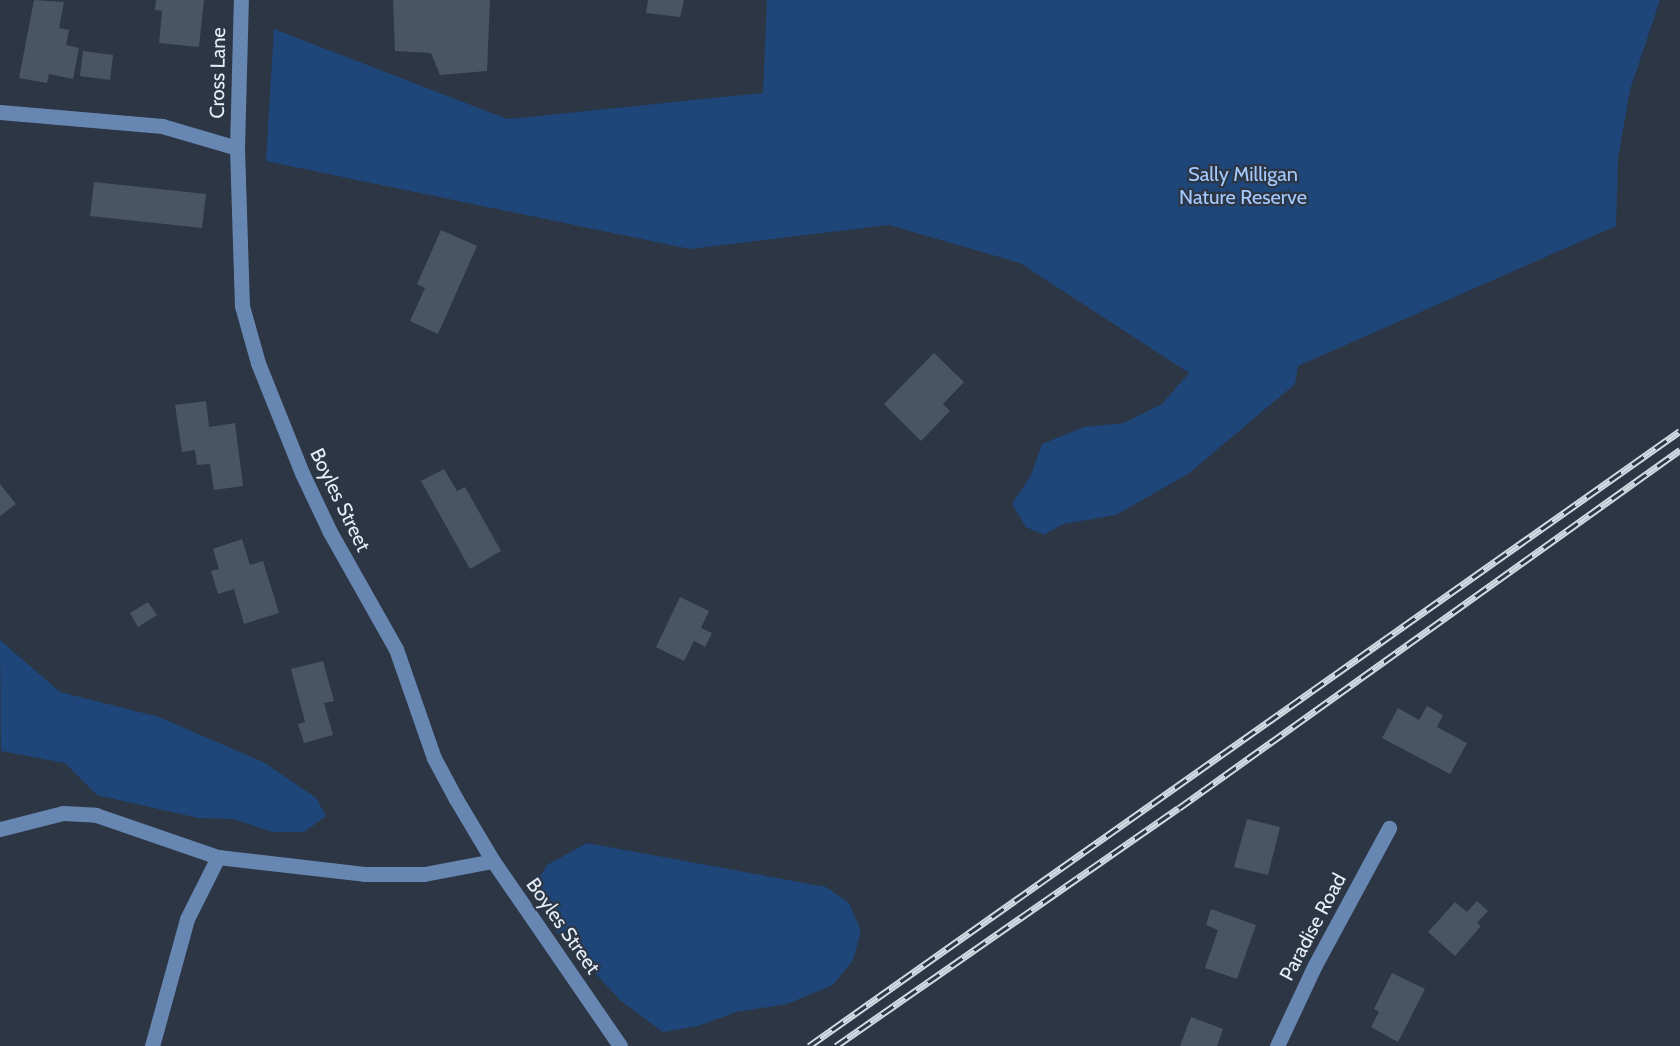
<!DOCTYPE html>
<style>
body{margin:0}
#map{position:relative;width:1680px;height:1046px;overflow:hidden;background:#2c3645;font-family:Cabin,sans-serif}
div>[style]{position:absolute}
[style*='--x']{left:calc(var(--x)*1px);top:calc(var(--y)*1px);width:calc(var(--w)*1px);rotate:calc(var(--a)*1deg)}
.green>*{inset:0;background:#1f4679}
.building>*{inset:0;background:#495564}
.minor>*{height:15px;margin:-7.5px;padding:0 7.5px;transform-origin:7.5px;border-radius:7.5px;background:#6787b2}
.rail>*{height:7px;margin-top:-3.5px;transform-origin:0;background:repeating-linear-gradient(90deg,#2c3645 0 14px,#d1d9e2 0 28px);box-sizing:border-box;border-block:2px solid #d1d9e2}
span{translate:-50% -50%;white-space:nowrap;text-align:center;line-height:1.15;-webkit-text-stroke:4.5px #2c3645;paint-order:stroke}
.street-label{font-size:20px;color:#e6edf6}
.park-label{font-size:20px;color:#a5c9fc}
</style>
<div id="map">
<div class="green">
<div style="clip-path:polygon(767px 0,1660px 0,1630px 90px,1618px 158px,1616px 226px,1298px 366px,1295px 384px,1188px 474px,1116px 515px,1063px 524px,1044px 535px,1026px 527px,1012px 504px,1031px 475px,1042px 444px,1084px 427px,1124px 423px,1162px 404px,1189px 373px,1020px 263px,889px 225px,690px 249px,266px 161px,274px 29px,507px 119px,763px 93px)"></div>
<div style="clip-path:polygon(0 640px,60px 692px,159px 717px,265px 763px,316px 798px,326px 816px,304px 832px,273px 832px,233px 819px,198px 818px,97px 795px,65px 763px,1px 751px)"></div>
<div style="clip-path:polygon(587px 843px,826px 887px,849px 903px,861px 931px,853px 960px,833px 985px,787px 1004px,736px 1012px,698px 1026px,663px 1032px,620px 1000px,556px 931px,542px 904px,536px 883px,547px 865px)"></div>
</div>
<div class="building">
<div style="clip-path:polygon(34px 0,64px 2px,59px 28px,69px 30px,66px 45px,79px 48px,73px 79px,49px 74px,47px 83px,19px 78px)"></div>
<div style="clip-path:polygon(156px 0,204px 0,199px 47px,159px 43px,162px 11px,155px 10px)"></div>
<div style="clip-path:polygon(393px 0,490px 0,487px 71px,440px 75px,431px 53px,395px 51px)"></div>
<div style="clip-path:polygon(648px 0,684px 0,680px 17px,646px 13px)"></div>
<div style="clip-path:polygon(83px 51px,113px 55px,110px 80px,80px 76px)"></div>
<div style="clip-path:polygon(94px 182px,206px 194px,202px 228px,90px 216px)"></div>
<div style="clip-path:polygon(441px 230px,477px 246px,438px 334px,410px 321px,425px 288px,417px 284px)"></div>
<div style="clip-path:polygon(934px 353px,964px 382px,943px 404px,950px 411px,921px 441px,884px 404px)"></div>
<div style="clip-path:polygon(206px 401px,209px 427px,235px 423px,243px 486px,214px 490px,210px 464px,197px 465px,195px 450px,182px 452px,175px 405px)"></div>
<div style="clip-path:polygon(444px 469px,457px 491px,465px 487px,501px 551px,470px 569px,421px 481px)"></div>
<div style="clip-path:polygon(0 484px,16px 504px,0 516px)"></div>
<div style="clip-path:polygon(242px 539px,250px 565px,263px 561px,279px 613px,244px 624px,234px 589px,218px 594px,211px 571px,219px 569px,213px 549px)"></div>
<div style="clip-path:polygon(680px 597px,709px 611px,701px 628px,712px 633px,705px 647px,694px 641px,684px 661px,656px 647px)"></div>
<div style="clip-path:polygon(148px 602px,157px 615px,138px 627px,130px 613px)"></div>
<div style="clip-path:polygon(323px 661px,334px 701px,324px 703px,333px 735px,304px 743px,298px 724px,305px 722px,291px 669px)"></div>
<div style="clip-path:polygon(1427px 706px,1443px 715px,1437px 727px,1467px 743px,1450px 774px,1382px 738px,1398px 708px,1419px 720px)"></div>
<div style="clip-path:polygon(1247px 819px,1280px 827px,1268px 875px,1234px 867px)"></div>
<div style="clip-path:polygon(1477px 901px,1488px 911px,1477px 923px,1481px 926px,1455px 956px,1428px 932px,1455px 902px,1467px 912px)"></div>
<div style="clip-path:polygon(1211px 909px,1256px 925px,1237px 979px,1205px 968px,1218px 930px,1206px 925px)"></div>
<div style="clip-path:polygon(1392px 973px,1425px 989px,1398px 1042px,1371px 1027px,1379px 1012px,1374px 1009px)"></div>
<div style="clip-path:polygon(1191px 1017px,1223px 1029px,1217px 1046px,1180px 1046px)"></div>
</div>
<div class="minor">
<div style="--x:0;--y:112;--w:163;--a:4.9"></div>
<div style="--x:162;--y:126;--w:78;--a:16.3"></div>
<div style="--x:237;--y:148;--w:158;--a:88.2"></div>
<div style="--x:242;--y:306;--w:59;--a:74.3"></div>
<div style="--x:258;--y:363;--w:118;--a:68.2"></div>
<div style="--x:302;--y:473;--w:65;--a:64.6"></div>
<div style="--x:330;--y:532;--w:134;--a:60.6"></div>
<div style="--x:396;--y:649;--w:115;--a:70.8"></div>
<div style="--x:434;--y:758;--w:47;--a:61.8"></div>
<div style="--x:456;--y:799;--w:72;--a:59.2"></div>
<div style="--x:493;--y:861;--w:224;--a:55.5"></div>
<div style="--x:237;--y:148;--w:148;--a:-88.5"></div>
<div style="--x:0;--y:829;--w:65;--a:-14.3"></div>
<div style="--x:63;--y:813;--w:33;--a:3"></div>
<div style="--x:96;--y:815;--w:129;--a:19"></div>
<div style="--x:218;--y:857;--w:69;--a:116.6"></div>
<div style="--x:187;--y:919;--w:132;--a:105.4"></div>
<div style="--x:218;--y:857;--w:147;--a:6.6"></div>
<div style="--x:364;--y:874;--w:60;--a:0"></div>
<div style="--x:424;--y:874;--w:70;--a:-10.7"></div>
<div style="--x:1277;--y:1046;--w:89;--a:-64.9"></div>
<div style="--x:1315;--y:965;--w:156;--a:-61.6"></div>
</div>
<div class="rail">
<div style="--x:809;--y:1046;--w:1066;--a:-35.23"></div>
<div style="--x:836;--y:1046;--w:417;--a:-34.8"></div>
<div style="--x:1179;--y:808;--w:616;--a:-35.55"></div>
</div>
<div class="street-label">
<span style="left:218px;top:73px;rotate:-89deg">Cross Lane</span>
<span style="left:340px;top:500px;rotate:64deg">Boyles Street</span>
<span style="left:563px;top:926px;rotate:55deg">Boyles Street</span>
<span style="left:1313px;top:927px;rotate:-62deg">Paradise Road</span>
</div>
<div class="park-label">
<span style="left:1243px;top:186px">Sally Milligan<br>Nature Reserve</span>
</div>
</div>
